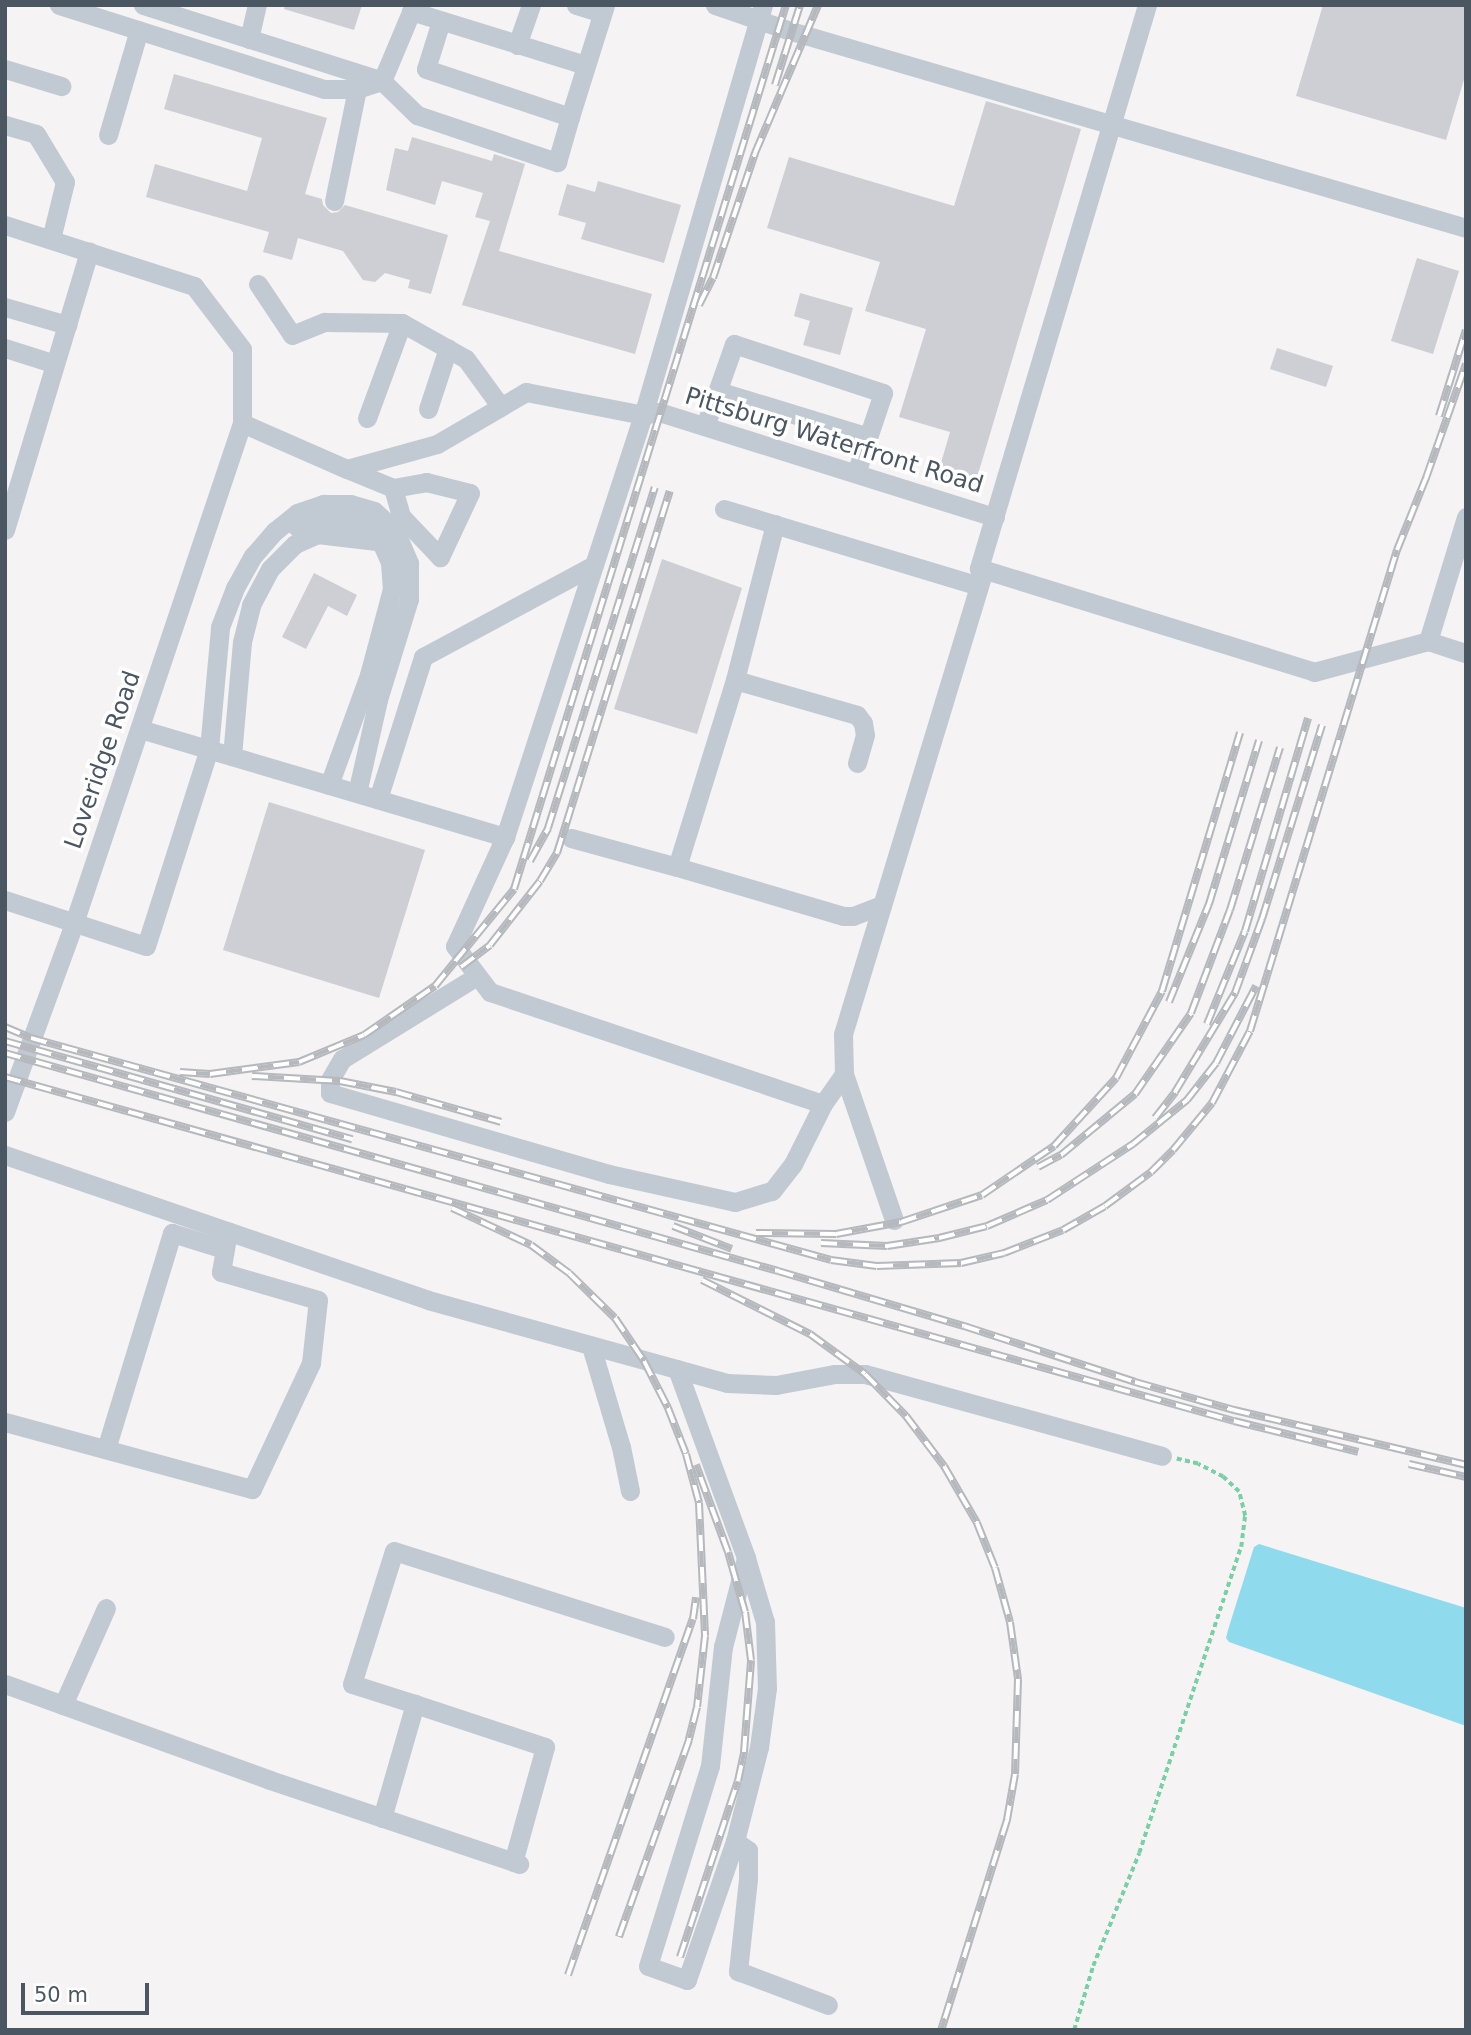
<!DOCTYPE html>
<style>
body{margin:0}
#map{position:relative;width:1471px;height:2035px;overflow:hidden;background:#f5f3f3;font-family:"DejaVu Sans",sans-serif}
div>[style]{position:absolute}
[style*='--x']{left:calc(var(--x)*1px);top:calc(var(--y)*1px);width:calc(var(--w)*1px);rotate:calc(var(--a)*1deg)}
.water>*{inset:0;background:#90daee}
.building>*{inset:0;background:#cdcfd5}
.path>*{height:3.5px;margin-top:-1.75px;transform-origin:0;background:repeating-linear-gradient(90deg,#7ad0a6 0 5px,transparent 0 8.5px)}
.minor>*{height:19px;margin:-9.5px;padding:0 9.5px;transform-origin:9.5px;border-radius:9.5px;background:#c1cad2}
.rail>*{height:8px;margin-top:-4px;transform-origin:0;background:repeating-linear-gradient(90deg,#fff 0 16px,#b5b8bd 0 32px);box-sizing:border-box;border-block:2px solid #b5b8bd}
span{translate:-50% -50%;white-space:nowrap;text-align:center;line-height:1.15;-webkit-text-stroke:7px #fff;paint-order:stroke}
.street-label{font-size:24px;color:#4a5661}
.frame{position:absolute;inset:0;border:7px solid #4a5661;pointer-events:none}
.scale{position:absolute;left:21px;top:1983px;width:128px;height:32px;box-sizing:border-box;border:4px solid #4a5661;border-top:0;padding-left:9px;font-size:21px;line-height:24px;white-space:nowrap;color:#4a5661;-webkit-text-stroke:5px #fff;paint-order:stroke}
</style>
<div id="map">
<div class="water">
<div style="clip-path:polygon(1259px 1544px,1466px 1608px,1466px 1726px,1229px 1642px,1226px 1638px,1228px 1630px,1254px 1547px)"></div>
</div>
<div class="building">
<div style="clip-path:polygon(285px 5px,362px 5px,354px 30px,284px 9px)"></div>
<div style="clip-path:polygon(1323px 5px,1466px 5px,1466px 73px,1446px 140px,1296px 96px)"></div>
<div style="clip-path:polygon(174px 74px,327px 118px,305px 194px,322px 199px,323px 205px,331px 213px,338px 212px,345px 205px,448px 235px,431px 294px,408px 288px,410px 280px,385px 273px,375px 282px,363px 280px,343px 251px,298px 238px,292px 260px,263px 252px,269px 232px,146px 197px,155px 164px,247px 191px,262px 138px,164px 109px)"></div>
<div style="clip-path:polygon(986px 101px,1081px 129px,973px 491px,936px 480px,950px 432px,899px 417px,926px 329px,865px 311px,880px 262px,767px 228px,789px 157px,954px 206px)"></div>
<div style="clip-path:polygon(412px 137px,492px 161px,494px 154px,525px 164px,499px 251px,652px 294px,635px 354px,462px 305px,490px 221px,475px 217px,483px 193px,442px 181px,435px 205px,386px 190px,395px 148px,408px 151px)"></div>
<div style="clip-path:polygon(598px 181px,681px 205px,664px 263px,581px 239px,586px 223px,558px 215px,567px 184px,595px 192px)"></div>
<div style="clip-path:polygon(1417px 258px,1459px 271px,1433px 354px,1391px 341px)"></div>
<div style="clip-path:polygon(800px 293px,853px 308px,840px 355px,803px 345px,810px 321px,794px 316px)"></div>
<div style="clip-path:polygon(1277px 348px,1333px 366px,1326px 387px,1270px 369px)"></div>
<div style="clip-path:polygon(662px 559px,742px 588px,697px 734px,614px 709px)"></div>
<div style="clip-path:polygon(314px 573px,357px 595px,347px 616px,328px 606px,306px 649px,282px 637px)"></div>
<div style="clip-path:polygon(269px 802px,425px 850px,379px 998px,223px 950px)"></div>
</div>
<div class="path">
<div style="--x:1074;--y:2030;--w:67;--a:-73.5"></div>
<div style="--x:1093;--y:1966;--w:122;--a:-67.8"></div>
<div style="--x:1139;--y:1853;--w:323;--a:-71.6"></div>
<div style="--x:1241;--y:1547;--w:31;--a:-83"></div>
<div style="--x:1245;--y:1516;--w:25;--a:-104"></div>
<div style="--x:1239;--y:1492;--w:22;--a:-137"></div>
<div style="--x:1223;--y:1477;--w:28;--a:-153"></div>
<div style="--x:1198;--y:1464;--w:22;--a:-167"></div>
</div>
<div class="minor">
<div style="--x:59;--y:5;--w:278;--a:17.6"></div>
<div style="--x:324;--y:89;--w:33;--a:0"></div>
<div style="--x:357;--y:89;--w:26;--a:-18"></div>
<div style="--x:382;--y:81;--w:82;--a:-67.2"></div>
<div style="--x:143;--y:5;--w:251;--a:17.6"></div>
<div style="--x:382;--y:81;--w:49;--a:44.2"></div>
<div style="--x:417;--y:115;--w:148;--a:18.6"></div>
<div style="--x:557;--y:162;--w:47;--a:-73.9"></div>
<div style="--x:576;--y:5;--w:27;--a:17"></div>
<div style="--x:715;--y:5;--w:80;--a:18.9"></div>
<div style="--x:791;--y:31;--w:703;--a:16.27"></div>
<div style="--x:763;--y:5;--w:427;--a:106.3"></div>
<div style="--x:643;--y:415;--w:444;--a:108.1"></div>
<div style="--x:505;--y:837;--w:120;--a:114.6"></div>
<div style="--x:455;--y:946;--w:58;--a:52.7"></div>
<div style="--x:490;--y:992;--w:351;--a:18.6"></div>
<div style="--x:823;--y:1104;--w:37;--a:-55"></div>
<div style="--x:1147;--y:5;--w:588;--a:106.62"></div>
<div style="--x:979;--y:568;--w:351;--a:17.2"></div>
<div style="--x:1314;--y:672;--w:118;--a:-15.2"></div>
<div style="--x:411;--y:11;--w:182;--a:17.2"></div>
<div style="--x:441;--y:21;--w:50;--a:107.4"></div>
<div style="--x:426;--y:69;--w:152;--a:18.4"></div>
<div style="--x:570;--y:117;--w:117;--a:-72.6"></div>
<div style="--x:249;--y:39;--w:35;--a:-77"></div>
<div style="--x:517;--y:45;--w:42;--a:-70.7"></div>
<div style="--x:5;--y:69;--w:59;--a:16.9"></div>
<div style="--x:5;--y:125;--w:32;--a:16"></div>
<div style="--x:36;--y:134;--w:56;--a:58.9"></div>
<div style="--x:65;--y:182;--w:59;--a:103.8"></div>
<div style="--x:108;--y:135;--w:109;--a:-73.6"></div>
<div style="--x:334;--y:201;--w:114;--a:-78.4"></div>
<div style="--x:5;--y:225;--w:199;--a:17.9"></div>
<div style="--x:194;--y:286;--w:79;--a:52.7"></div>
<div style="--x:242;--y:349;--w:74;--a:90"></div>
<div style="--x:242;--y:423;--w:115;--a:23.7"></div>
<div style="--x:347;--y:469;--w:93;--a:-15.5"></div>
<div style="--x:437;--y:444;--w:103;--a:-30.3"></div>
<div style="--x:526;--y:392;--w:119;--a:11.1"></div>
<div style="--x:643;--y:415;--w:16;--a:-11"></div>
<div style="--x:659;--y:412;--w:352;--a:17.4"></div>
<div style="--x:258;--y:284;--w:61;--a:56.3"></div>
<div style="--x:292;--y:335;--w:35;--a:-22"></div>
<div style="--x:325;--y:322;--w:77;--a:0.7"></div>
<div style="--x:402;--y:323;--w:73;--a:29.4"></div>
<div style="--x:466;--y:359;--w:59;--a:53.9"></div>
<div style="--x:5;--y:307;--w:65;--a:16.2"></div>
<div style="--x:5;--y:348;--w:52;--a:17.7"></div>
<div style="--x:718;--y:391;--w:157;--a:17"></div>
<div style="--x:428;--y:409;--w:64;--a:-71.8"></div>
<div style="--x:367;--y:418;--w:101;--a:-69.8"></div>
<div style="--x:705;--y:426;--w:87;--a:-70.5"></div>
<div style="--x:734;--y:344;--w:157;--a:18.2"></div>
<div style="--x:883;--y:393;--w:84;--a:108.6"></div>
<div style="--x:347;--y:469;--w:50;--a:22.4"></div>
<div style="--x:393;--y:488;--w:34;--a:-10"></div>
<div style="--x:426;--y:482;--w:45;--a:14"></div>
<div style="--x:470;--y:493;--w:71;--a:115.1"></div>
<div style="--x:440;--y:557;--w:57;--a:-133.6"></div>
<div style="--x:401;--y:516;--w:29;--a:-106"></div>
<div style="--x:724;--y:509;--w:266;--a:16.8"></div>
<div style="--x:1466;--y:517;--w:130;--a:107"></div>
<div style="--x:1428;--y:641;--w:40;--a:18"></div>
<div style="--x:775;--y:524;--w:161;--a:104.4"></div>
<div style="--x:735;--y:680;--w:127;--a:16"></div>
<div style="--x:857;--y:715;--w:10;--a:53"></div>
<div style="--x:863;--y:723;--w:12;--a:81"></div>
<div style="--x:865;--y:735;--w:29;--a:106"></div>
<div style="--x:297;--y:527;--w:9;--a:-36"></div>
<div style="--x:304;--y:522;--w:24;--a:-9"></div>
<div style="--x:328;--y:518;--w:19;--a:3"></div>
<div style="--x:347;--y:519;--w:23;--a:25"></div>
<div style="--x:368;--y:529;--w:18;--a:45"></div>
<div style="--x:381;--y:542;--w:22;--a:66"></div>
<div style="--x:390;--y:562;--w:27;--a:86"></div>
<div style="--x:392;--y:589;--w:89;--a:105"></div>
<div style="--x:369;--y:675;--w:117;--a:110"></div>
<div style="--x:5;--y:530;--w:291;--a:-73.2"></div>
<div style="--x:140;--y:729;--w:381;--a:16.5"></div>
<div style="--x:232;--y:756;--w:114;--a:-85"></div>
<div style="--x:242;--y:642;--w:38;--a:-76"></div>
<div style="--x:251;--y:605;--w:41;--a:-62.2"></div>
<div style="--x:270;--y:569;--w:35;--a:-45"></div>
<div style="--x:295;--y:544;--w:24;--a:-24"></div>
<div style="--x:317;--y:534;--w:60;--a:6.7"></div>
<div style="--x:378;--y:799;--w:149;--a:-72.4"></div>
<div style="--x:423;--y:657;--w:194;--a:-28.3"></div>
<div style="--x:571;--y:838;--w:110;--a:15.3"></div>
<div style="--x:677;--y:867;--w:196;--a:-72.8"></div>
<div style="--x:677;--y:867;--w:173;--a:16.4"></div>
<div style="--x:843;--y:916;--w:10;--a:0"></div>
<div style="--x:853;--y:916;--w:31;--a:-21"></div>
<div style="--x:5;--y:900;--w:148;--a:18.1"></div>
<div style="--x:146;--y:946;--w:207;--a:-72.3"></div>
<div style="--x:209;--y:749;--w:122;--a:-84.8"></div>
<div style="--x:220;--y:627;--w:42;--a:-69"></div>
<div style="--x:235;--y:588;--w:37;--a:-61"></div>
<div style="--x:253;--y:556;--w:33;--a:-49"></div>
<div style="--x:275;--y:531;--w:28;--a:-39"></div>
<div style="--x:297;--y:513;--w:28;--a:-19"></div>
<div style="--x:323;--y:504;--w:27;--a:0"></div>
<div style="--x:350;--y:504;--w:25;--a:16"></div>
<div style="--x:374;--y:511;--w:28;--a:42"></div>
<div style="--x:395;--y:530;--w:36;--a:67"></div>
<div style="--x:409;--y:563;--w:36;--a:90"></div>
<div style="--x:409;--y:599;--w:106;--a:107.1"></div>
<div style="--x:378;--y:700;--w:95;--a:102.7"></div>
<div style="--x:477;--y:976;--w:158;--a:148.4"></div>
<div style="--x:342;--y:1059;--w:24;--a:120"></div>
<div style="--x:330;--y:1080;--w:13;--a:90"></div>
<div style="--x:330;--y:1093;--w:291;--a:16.2"></div>
<div style="--x:609;--y:1174;--w:129;--a:12.5"></div>
<div style="--x:735;--y:1202;--w:39;--a:-17"></div>
<div style="--x:772;--y:1191;--w:34;--a:-52"></div>
<div style="--x:793;--y:1164;--w:67;--a:-63.4"></div>
<div style="--x:5;--y:1112;--w:201;--a:-69.9"></div>
<div style="--x:74;--y:923;--w:527;--a:-71.43"></div>
<div style="--x:5;--y:1155;--w:447;--a:18.9"></div>
<div style="--x:428;--y:1300;--w:310;--a:15.5"></div>
<div style="--x:727;--y:1383;--w:49;--a:2.3"></div>
<div style="--x:776;--y:1385;--w:59;--a:-10.7"></div>
<div style="--x:834;--y:1374;--w:31;--a:0"></div>
<div style="--x:865;--y:1374;--w:308;--a:15.4"></div>
<div style="--x:894;--y:1220;--w:154;--a:-108.9"></div>
<div style="--x:844;--y:1074;--w:40;--a:-91.4"></div>
<div style="--x:843;--y:1034;--w:485;--a:-73.1"></div>
<div style="--x:591;--y:1346;--w:105;--a:73.5"></div>
<div style="--x:621;--y:1447;--w:45;--a:78.4"></div>
<div style="--x:677;--y:1369;--w:201;--a:69.9"></div>
<div style="--x:746;--y:1558;--w:67;--a:73.5"></div>
<div style="--x:765;--y:1622;--w:66;--a:88.3"></div>
<div style="--x:767;--y:1688;--w:60;--a:97.7"></div>
<div style="--x:759;--y:1747;--w:97;--a:104.3"></div>
<div style="--x:735;--y:1841;--w:147;--a:109.1"></div>
<div style="--x:687;--y:1980;--w:41;--a:-160.3"></div>
<div style="--x:648;--y:1966;--w:209;--a:-72.8"></div>
<div style="--x:710;--y:1766;--w:120;--a:-83.8"></div>
<div style="--x:723;--y:1647;--w:92;--a:-75.5"></div>
<div style="--x:5;--y:1422;--w:256;--a:15.2"></div>
<div style="--x:252;--y:1489;--w:139;--a:-64.9"></div>
<div style="--x:311;--y:1363;--w:63;--a:-83.7"></div>
<div style="--x:318;--y:1300;--w:101;--a:-163.9"></div>
<div style="--x:221;--y:1272;--w:41;--a:-80.1"></div>
<div style="--x:106;--y:1449;--w:226;--a:-73"></div>
<div style="--x:172;--y:1233;--w:54;--a:17.1"></div>
<div style="--x:5;--y:1684;--w:282;--a:19.9"></div>
<div style="--x:270;--y:1780;--w:263;--a:18.6"></div>
<div style="--x:415;--y:1704;--w:66;--a:-162.4"></div>
<div style="--x:352;--y:1684;--w:139;--a:-72.5"></div>
<div style="--x:394;--y:1551;--w:284;--a:17.6"></div>
<div style="--x:63;--y:1705;--w:106;--a:-66.1"></div>
<div style="--x:382;--y:1818;--w:119;--a:-73.9"></div>
<div style="--x:415;--y:1704;--w:137;--a:18.3"></div>
<div style="--x:545;--y:1747;--w:119;--a:105.5"></div>
<div style="--x:735;--y:1841;--w:16;--a:35"></div>
<div style="--x:748;--y:1850;--w:29;--a:90"></div>
<div style="--x:748;--y:1879;--w:93;--a:96.2"></div>
<div style="--x:738;--y:1971;--w:96;--a:20.7"></div>
</div>
<div class="rail">
<div style="--x:775;--y:85;--w:84;--a:-72.6"></div>
<div style="--x:699;--y:305;--w:30;--a:-63"></div>
<div style="--x:713;--y:278;--w:132;--a:-71.4"></div>
<div style="--x:755;--y:153;--w:161;--a:-66.9"></div>
<div style="--x:1439;--y:416;--w:90;--a:-72.6"></div>
<div style="--x:530;--y:861;--w:38;--a:-61"></div>
<div style="--x:548;--y:828;--w:357;--a:-72.6"></div>
<div style="--x:461;--y:967;--w:36;--a:-37"></div>
<div style="--x:490;--y:945;--w:81;--a:-52"></div>
<div style="--x:540;--y:881;--w:33;--a:-59"></div>
<div style="--x:557;--y:853;--w:379;--a:-72.7"></div>
<div style="--x:1169;--y:1002;--w:106;--a:-67.8"></div>
<div style="--x:1209;--y:904;--w:171;--a:-73"></div>
<div style="--x:1207;--y:1024;--w:100;--a:-67.8"></div>
<div style="--x:1245;--y:931;--w:222;--a:-73.5"></div>
<div style="--x:5;--y:1027;--w:28;--a:23"></div>
<div style="--x:31;--y:1038;--w:830;--a:15.51"></div>
<div style="--x:831;--y:1260;--w:46;--a:7.4"></div>
<div style="--x:877;--y:1266;--w:84;--a:-2"></div>
<div style="--x:961;--y:1263;--w:44;--a:-13.1"></div>
<div style="--x:1004;--y:1253;--w:63;--a:-21.3"></div>
<div style="--x:1063;--y:1230;--w:48;--a:-29.7"></div>
<div style="--x:1105;--y:1206;--w:57;--a:-36.5"></div>
<div style="--x:1151;--y:1172;--w:31;--a:-45"></div>
<div style="--x:1173;--y:1150;--w:61;--a:-50.3"></div>
<div style="--x:1212;--y:1103;--w:81;--a:-62.2"></div>
<div style="--x:1250;--y:1031;--w:503;--a:-73.01"></div>
<div style="--x:1397;--y:550;--w:78;--a:-68.1"></div>
<div style="--x:1426;--y:478;--w:121;--a:-70.7"></div>
<div style="--x:5;--y:1041;--w:361;--a:15.8"></div>
<div style="--x:5;--y:1053;--w:803;--a:15.75"></div>
<div style="--x:778;--y:1271;--w:194;--a:16.5"></div>
<div style="--x:964;--y:1326;--w:180;--a:18.1"></div>
<div style="--x:1135;--y:1382;--w:103;--a:15.8"></div>
<div style="--x:1234;--y:1410;--w:238;--a:13.3"></div>
<div style="--x:180;--y:1072;--w:30;--a:4"></div>
<div style="--x:210;--y:1074;--w:90;--a:-7.7"></div>
<div style="--x:299;--y:1062;--w:70;--a:-22.6"></div>
<div style="--x:364;--y:1035;--w:86;--a:-34.6"></div>
<div style="--x:435;--y:986;--w:125;--a:-50.8"></div>
<div style="--x:514;--y:889;--w:925;--a:-72.9"></div>
<div style="--x:252;--y:1076;--w:88;--a:3.3"></div>
<div style="--x:340;--y:1081;--w:57;--a:11.1"></div>
<div style="--x:396;--y:1092;--w:109;--a:15.9"></div>
<div style="--x:5;--y:1077;--w:1276;--a:15.64"></div>
<div style="--x:1234;--y:1421;--w:128;--a:14"></div>
<div style="--x:1155;--y:1118;--w:33;--a:-52"></div>
<div style="--x:1175;--y:1092;--w:116;--a:-58.8"></div>
<div style="--x:1235;--y:993;--w:79;--a:-70"></div>
<div style="--x:1262;--y:919;--w:203;--a:-72.8"></div>
<div style="--x:1038;--y:1167;--w:26;--a:-28"></div>
<div style="--x:1061;--y:1155;--w:96;--a:-39.5"></div>
<div style="--x:1135;--y:1094;--w:98;--a:-55.3"></div>
<div style="--x:1191;--y:1013;--w:110;--a:-69.3"></div>
<div style="--x:1230;--y:910;--w:170;--a:-72.9"></div>
<div style="--x:452;--y:1208;--w:87;--a:25.1"></div>
<div style="--x:531;--y:1245;--w:47;--a:36.4"></div>
<div style="--x:569;--y:1273;--w:64;--a:44.4"></div>
<div style="--x:615;--y:1318;--w:52;--a:56"></div>
<div style="--x:644;--y:1361;--w:53;--a:62.9"></div>
<div style="--x:668;--y:1408;--w:49;--a:68.6"></div>
<div style="--x:686;--y:1454;--w:51;--a:75.1"></div>
<div style="--x:699;--y:1503;--w:133;--a:87.4"></div>
<div style="--x:705;--y:1636;--w:71;--a:96.4"></div>
<div style="--x:697;--y:1707;--w:34;--a:104"></div>
<div style="--x:689;--y:1740;--w:209;--a:109.6"></div>
<div style="--x:673;--y:1226;--w:63;--a:21.3"></div>
<div style="--x:756;--y:1233;--w:80;--a:0.7"></div>
<div style="--x:836;--y:1234;--w:66;--a:-10.5"></div>
<div style="--x:901;--y:1222;--w:85;--a:-18.4"></div>
<div style="--x:982;--y:1195;--w:87;--a:-34.2"></div>
<div style="--x:1054;--y:1146;--w:92;--a:-47.6"></div>
<div style="--x:1116;--y:1078;--w:98;--a:-62.1"></div>
<div style="--x:1162;--y:991;--w:270;--a:-73.2"></div>
<div style="--x:821;--y:1243;--w:66;--a:2.6"></div>
<div style="--x:887;--y:1246;--w:53;--a:-8.7"></div>
<div style="--x:939;--y:1238;--w:49;--a:-14"></div>
<div style="--x:987;--y:1226;--w:65;--a:-23.4"></div>
<div style="--x:1047;--y:1200;--w:103;--a:-33.1"></div>
<div style="--x:1133;--y:1144;--w:70;--a:-39.2"></div>
<div style="--x:1187;--y:1100;--w:47;--a:-51.9"></div>
<div style="--x:1216;--y:1063;--w:87;--a:-62.5"></div>
<div style="--x:702;--y:1280;--w:121;--a:26.6"></div>
<div style="--x:810;--y:1334;--w:68;--a:36"></div>
<div style="--x:865;--y:1374;--w:59;--a:45.7"></div>
<div style="--x:906;--y:1416;--w:63;--a:52.8"></div>
<div style="--x:944;--y:1466;--w:66;--a:59.9"></div>
<div style="--x:977;--y:1523;--w:48;--a:68.2"></div>
<div style="--x:995;--y:1568;--w:56;--a:74.5"></div>
<div style="--x:1010;--y:1622;--w:58;--a:82"></div>
<div style="--x:1018;--y:1679;--w:95;--a:91.8"></div>
<div style="--x:1015;--y:1774;--w:47;--a:99.9"></div>
<div style="--x:1007;--y:1820;--w:220;--a:107.4"></div>
<div style="--x:1409;--y:1464;--w:58;--a:12.8"></div>
<div style="--x:680;--y:1957;--w:185;--a:-71.8"></div>
<div style="--x:738;--y:1781;--w:30;--a:-78"></div>
<div style="--x:744;--y:1752;--w:92;--a:-85.6"></div>
<div style="--x:751;--y:1660;--w:48;--a:-97.1"></div>
<div style="--x:745;--y:1612;--w:62;--a:-105.8"></div>
<div style="--x:728;--y:1552;--w:93;--a:-110.2"></div>
<div style="--x:568;--y:1975;--w:377;--a:-70.7"></div>
<div style="--x:693;--y:1619;--w:22;--a:-82"></div>
</div>
<div class="street-label">
<span style="left:834px;top:441px;rotate:17deg">Pittsburg Waterfront Road</span>
<span style="left:103px;top:760px;rotate:-71deg">Loveridge Road</span>
</div>
<div class="frame"></div>
<div class="scale">50 m</div>
</div>
